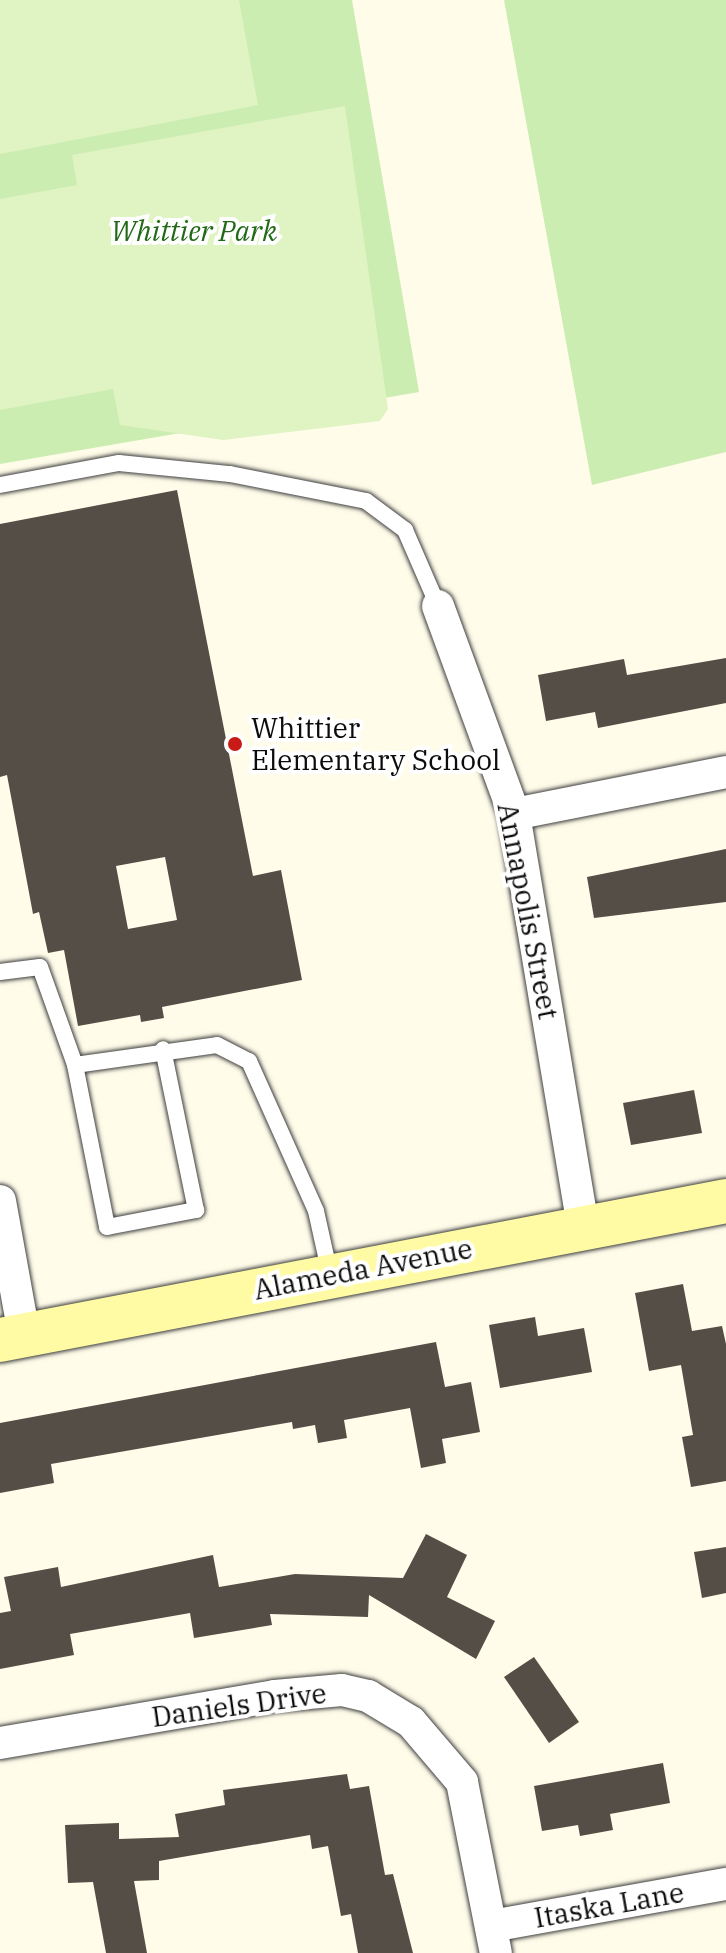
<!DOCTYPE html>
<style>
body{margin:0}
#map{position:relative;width:726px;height:1953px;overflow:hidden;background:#fffcea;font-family:"IBM Plex Serif",serif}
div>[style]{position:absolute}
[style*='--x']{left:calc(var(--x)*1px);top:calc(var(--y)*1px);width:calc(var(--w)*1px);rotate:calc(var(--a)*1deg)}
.green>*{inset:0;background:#ccedb1}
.pitch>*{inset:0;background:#dff3c3}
.building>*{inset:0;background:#554e47}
.roads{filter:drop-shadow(0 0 2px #3f3f3f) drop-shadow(0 0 2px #3f3f3f)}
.lane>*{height:16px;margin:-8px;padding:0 8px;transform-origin:8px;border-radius:8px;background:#fff}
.street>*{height:32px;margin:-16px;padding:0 16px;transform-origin:16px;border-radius:16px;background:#fff}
.secondary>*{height:44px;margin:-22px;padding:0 22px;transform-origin:22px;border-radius:22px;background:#fffba5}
.dots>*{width:22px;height:22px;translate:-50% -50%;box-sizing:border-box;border:4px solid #fff;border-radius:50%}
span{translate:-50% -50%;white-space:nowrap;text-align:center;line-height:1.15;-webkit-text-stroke:8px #fff;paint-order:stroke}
.park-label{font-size:28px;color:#226917;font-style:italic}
.poi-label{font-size:28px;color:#0c0c0c}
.left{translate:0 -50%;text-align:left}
.street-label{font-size:28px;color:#0c0c0c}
</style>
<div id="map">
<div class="green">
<div style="clip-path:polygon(0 0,352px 0,419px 392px,0 464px)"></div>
<div style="clip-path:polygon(504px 0,726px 0,726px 452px,592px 485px)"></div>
</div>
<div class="pitch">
<div style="clip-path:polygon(0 0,239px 0,258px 105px,0 154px)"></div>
<div style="clip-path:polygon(345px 106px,388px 409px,380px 421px,223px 440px,120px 425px,113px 389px,0 410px,0 199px,77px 185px,72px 155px)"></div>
</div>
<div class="building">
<div style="clip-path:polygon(evenodd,177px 490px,253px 876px,281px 870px,302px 980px,162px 1007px,164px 1018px,141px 1022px,140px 1015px,78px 1026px,64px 950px,48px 953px,39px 912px,33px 914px,7px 775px,0 777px,0 524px,177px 490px,165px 857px,177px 920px,128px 929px,116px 866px,165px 857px)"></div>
<div style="clip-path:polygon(726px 658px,726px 703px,598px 728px,595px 712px,546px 721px,538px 675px,624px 659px,627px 675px)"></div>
<div style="clip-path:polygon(726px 849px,726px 902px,594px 918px,587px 877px)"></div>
<div style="clip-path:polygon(694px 1090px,702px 1133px,631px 1145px,623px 1103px)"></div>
<div style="clip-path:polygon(683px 1284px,692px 1331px,722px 1326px,726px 1344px,726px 1481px,691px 1487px,682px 1437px,693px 1435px,681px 1365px,649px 1371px,635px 1293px)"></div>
<div style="clip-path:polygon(535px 1317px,538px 1336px,584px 1328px,592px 1372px,500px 1388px,489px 1325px)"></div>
<div style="clip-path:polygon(436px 1342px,445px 1387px,471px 1382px,480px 1432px,442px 1439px,446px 1463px,421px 1468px,410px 1408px,344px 1420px,347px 1438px,318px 1443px,315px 1425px,293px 1429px,292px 1422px,51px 1464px,54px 1483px,0 1493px,0 1423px)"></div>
<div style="clip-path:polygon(426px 1534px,467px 1555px,447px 1597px,495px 1621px,476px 1659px,369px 1595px,368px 1617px,270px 1614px,272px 1625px,194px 1638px,190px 1613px,70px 1634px,74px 1655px,0 1669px,0 1613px,11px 1611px,4px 1577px,58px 1567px,61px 1587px,213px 1555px,219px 1587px,295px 1574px,403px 1578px)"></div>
<div style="clip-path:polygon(726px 1547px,726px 1593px,702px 1598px,694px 1552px)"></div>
<div style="clip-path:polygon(534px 1657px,579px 1722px,549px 1743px,504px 1677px)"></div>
<div style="clip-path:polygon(663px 1763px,670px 1803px,610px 1814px,613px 1830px,580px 1836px,578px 1825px,542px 1831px,534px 1786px)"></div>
<div style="clip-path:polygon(347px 1774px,350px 1789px,369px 1786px,385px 1875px,393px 1874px,413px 1953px,358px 1953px,351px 1914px,341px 1916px,328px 1846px,312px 1849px,310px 1835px,159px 1861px,159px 1880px,134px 1881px,147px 1953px,106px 1953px,93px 1882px,68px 1883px,65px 1825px,119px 1823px,119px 1839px,179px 1837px,175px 1814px,225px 1805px,223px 1790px)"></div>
</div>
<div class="roads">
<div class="lane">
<div style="--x:0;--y:485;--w:121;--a:-10.5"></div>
<div style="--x:119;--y:463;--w:112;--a:5.7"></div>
<div style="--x:230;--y:474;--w:139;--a:11.2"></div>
<div style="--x:366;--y:501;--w:49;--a:36.6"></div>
<div style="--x:405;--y:530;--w:83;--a:66.5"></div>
<div style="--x:0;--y:972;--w:40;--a:-7.1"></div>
<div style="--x:40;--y:967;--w:104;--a:70.3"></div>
<div style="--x:75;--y:1065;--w:143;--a:-8"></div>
<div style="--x:217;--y:1045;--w:36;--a:27"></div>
<div style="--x:249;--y:1061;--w:164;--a:65.9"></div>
<div style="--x:316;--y:1211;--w:65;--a:77.5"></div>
<div style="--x:75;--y:1065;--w:165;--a:78.8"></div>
<div style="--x:107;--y:1227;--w:91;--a:-10.8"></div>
<div style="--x:196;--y:1210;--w:164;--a:-101.6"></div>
</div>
<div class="street">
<div style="--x:438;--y:606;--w:221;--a:69.9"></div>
<div style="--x:514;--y:814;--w:418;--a:80.5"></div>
<div style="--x:514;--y:814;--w:216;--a:-11.2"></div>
<div style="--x:0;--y:1201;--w:136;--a:79.8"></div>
<div style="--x:0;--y:1743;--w:279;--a:-9.7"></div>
<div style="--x:275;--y:1696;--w:67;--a:-5.1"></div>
<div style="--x:342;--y:1690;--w:27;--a:13"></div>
<div style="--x:368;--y:1696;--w:50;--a:31.2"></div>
<div style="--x:411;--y:1722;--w:79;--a:49.6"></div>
<div style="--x:462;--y:1782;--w:174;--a:78.8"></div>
<div style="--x:492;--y:1926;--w:238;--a:-10.2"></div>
</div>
<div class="secondary">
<div style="--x:0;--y:1340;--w:739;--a:-10.84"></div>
</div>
</div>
<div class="dots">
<div style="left:235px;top:744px;background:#c81b18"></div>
</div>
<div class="park-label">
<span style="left:194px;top:231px">Whittier Park</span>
</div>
<div class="poi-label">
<span class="left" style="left:251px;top:744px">Whittier<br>Elementary School</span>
</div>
<div class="street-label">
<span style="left:528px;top:911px;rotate:79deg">Annapolis Street</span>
<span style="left:363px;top:1269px;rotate:-11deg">Alameda Avenue</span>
<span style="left:239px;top:1705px;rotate:-8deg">Daniels Drive</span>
<span style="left:609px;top:1905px;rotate:-10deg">Itaska Lane</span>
</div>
</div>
